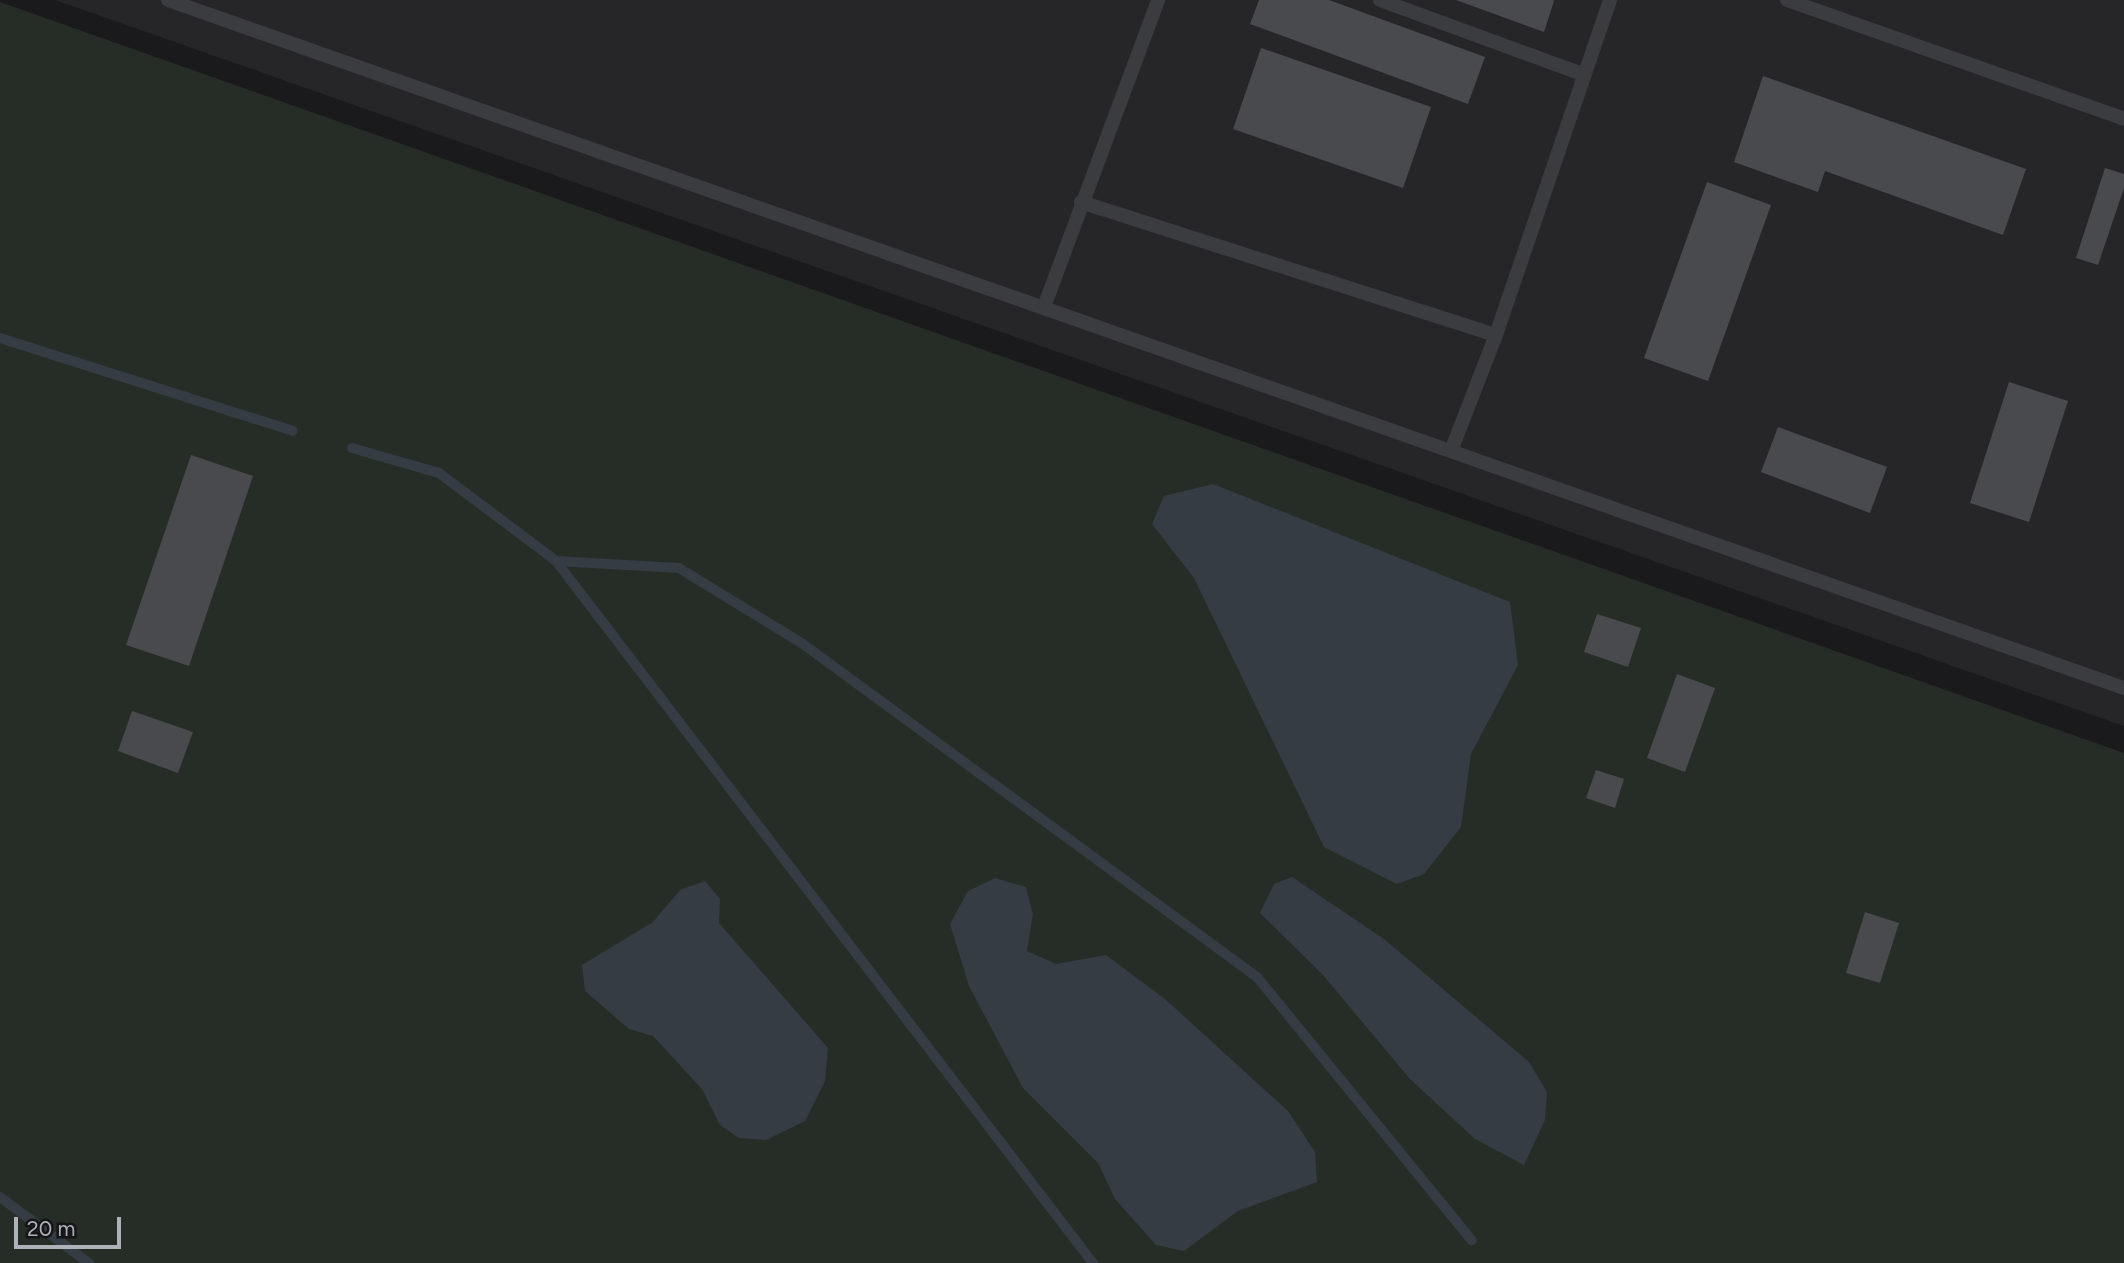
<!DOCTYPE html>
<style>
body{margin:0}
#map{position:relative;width:2124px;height:1263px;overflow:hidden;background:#1a1a1c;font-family:Figtree,sans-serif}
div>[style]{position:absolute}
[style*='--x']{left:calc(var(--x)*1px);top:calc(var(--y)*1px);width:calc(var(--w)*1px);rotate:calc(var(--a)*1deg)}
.built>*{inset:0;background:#262629}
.green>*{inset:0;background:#262d27}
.water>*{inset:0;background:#353c43}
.stream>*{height:10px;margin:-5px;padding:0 5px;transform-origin:5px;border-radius:5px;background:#353c43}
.building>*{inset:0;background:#494a4e}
.service>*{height:14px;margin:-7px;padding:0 7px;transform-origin:7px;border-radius:7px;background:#3b3c40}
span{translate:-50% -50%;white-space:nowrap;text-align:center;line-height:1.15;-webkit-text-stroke:7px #151517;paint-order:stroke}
.scale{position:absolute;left:14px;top:1217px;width:107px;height:32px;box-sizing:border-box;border:4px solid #aeb1ba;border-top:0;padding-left:9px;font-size:21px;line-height:24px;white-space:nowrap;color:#aeb1ba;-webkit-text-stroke:5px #151517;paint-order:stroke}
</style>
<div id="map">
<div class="built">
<div style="clip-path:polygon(55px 0,2124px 0,2124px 726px)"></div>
</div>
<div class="green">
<div style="clip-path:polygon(0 2px,2124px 753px,2124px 1263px,0 1263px)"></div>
</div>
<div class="water">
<div style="clip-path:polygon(1213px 484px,1510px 602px,1518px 665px,1471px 754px,1461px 827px,1424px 874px,1397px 884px,1324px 847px,1194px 578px,1152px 524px,1164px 496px)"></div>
<div style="clip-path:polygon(1292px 877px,1384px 939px,1529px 1062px,1547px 1092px,1545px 1120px,1524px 1165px,1475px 1139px,1410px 1079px,1323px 975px,1260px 913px,1274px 884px)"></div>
<div style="clip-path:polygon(995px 878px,1026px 887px,1033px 914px,1027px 951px,1056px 964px,1106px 955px,1165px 999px,1288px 1111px,1315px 1152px,1317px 1182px,1238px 1211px,1184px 1251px,1156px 1245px,1115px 1199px,1098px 1163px,1023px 1088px,969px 986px,950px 924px,968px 891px)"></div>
<div style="clip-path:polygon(705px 881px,720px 899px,719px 923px,828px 1048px,825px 1081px,805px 1121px,766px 1140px,739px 1138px,720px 1125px,702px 1089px,653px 1036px,629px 1029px,585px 991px,582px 965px,653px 922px,680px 890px)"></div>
</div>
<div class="stream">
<div style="--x:0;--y:338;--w:307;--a:17.6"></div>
<div style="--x:352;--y:448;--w:91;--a:16"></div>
<div style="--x:439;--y:473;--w:146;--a:36.9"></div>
<div style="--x:556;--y:561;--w:884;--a:52.59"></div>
<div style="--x:556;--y:561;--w:123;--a:3.3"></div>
<div style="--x:679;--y:568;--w:145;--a:31.5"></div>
<div style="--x:803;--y:644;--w:563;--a:36.26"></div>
<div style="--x:1257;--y:977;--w:340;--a:50.8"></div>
<div style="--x:0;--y:1197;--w:111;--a:36.6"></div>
</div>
<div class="building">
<div style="clip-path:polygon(1259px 0,1329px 0,1485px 57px,1468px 104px,1250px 24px)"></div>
<div style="clip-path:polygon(1456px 0,1553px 0,1554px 1px,1544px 32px)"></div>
<div style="clip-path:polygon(1261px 48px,1431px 107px,1403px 188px,1233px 129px)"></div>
<div style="clip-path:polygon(1763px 76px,2026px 169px,2003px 235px,1825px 171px,1818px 192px,1734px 162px)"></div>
<div style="clip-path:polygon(2105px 168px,2124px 174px,2124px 188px,2098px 265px,2076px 258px)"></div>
<div style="clip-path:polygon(1707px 182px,1771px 205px,1708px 381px,1644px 358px)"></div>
<div style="clip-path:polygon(2009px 382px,2068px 401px,2029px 522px,1970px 503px)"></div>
<div style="clip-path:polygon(1778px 427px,1887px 467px,1870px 513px,1761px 472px)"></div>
<div style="clip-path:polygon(191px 455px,253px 476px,189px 666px,126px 645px)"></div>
<div style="clip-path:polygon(1597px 614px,1641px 628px,1628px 667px,1584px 652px)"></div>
<div style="clip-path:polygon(1677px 674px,1715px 688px,1685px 772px,1647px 758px)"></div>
<div style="clip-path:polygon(132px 711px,193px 732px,178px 773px,118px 751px)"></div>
<div style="clip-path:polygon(1596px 770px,1624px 779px,1615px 808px,1586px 798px)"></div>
<div style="clip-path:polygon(1865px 912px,1899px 923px,1880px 983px,1846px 973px)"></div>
</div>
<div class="service">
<div style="--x:168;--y:0;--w:2073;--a:19.38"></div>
<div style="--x:1380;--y:0;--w:218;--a:20.1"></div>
<div style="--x:1787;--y:0;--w:357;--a:19.4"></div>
<div style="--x:1081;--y:202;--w:436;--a:17.8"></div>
<div style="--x:1044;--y:307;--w:327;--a:-69.6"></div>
<div style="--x:1451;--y:451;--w:124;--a:-68.8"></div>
<div style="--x:1496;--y:335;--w:354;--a:-71.2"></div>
</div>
<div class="scale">20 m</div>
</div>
